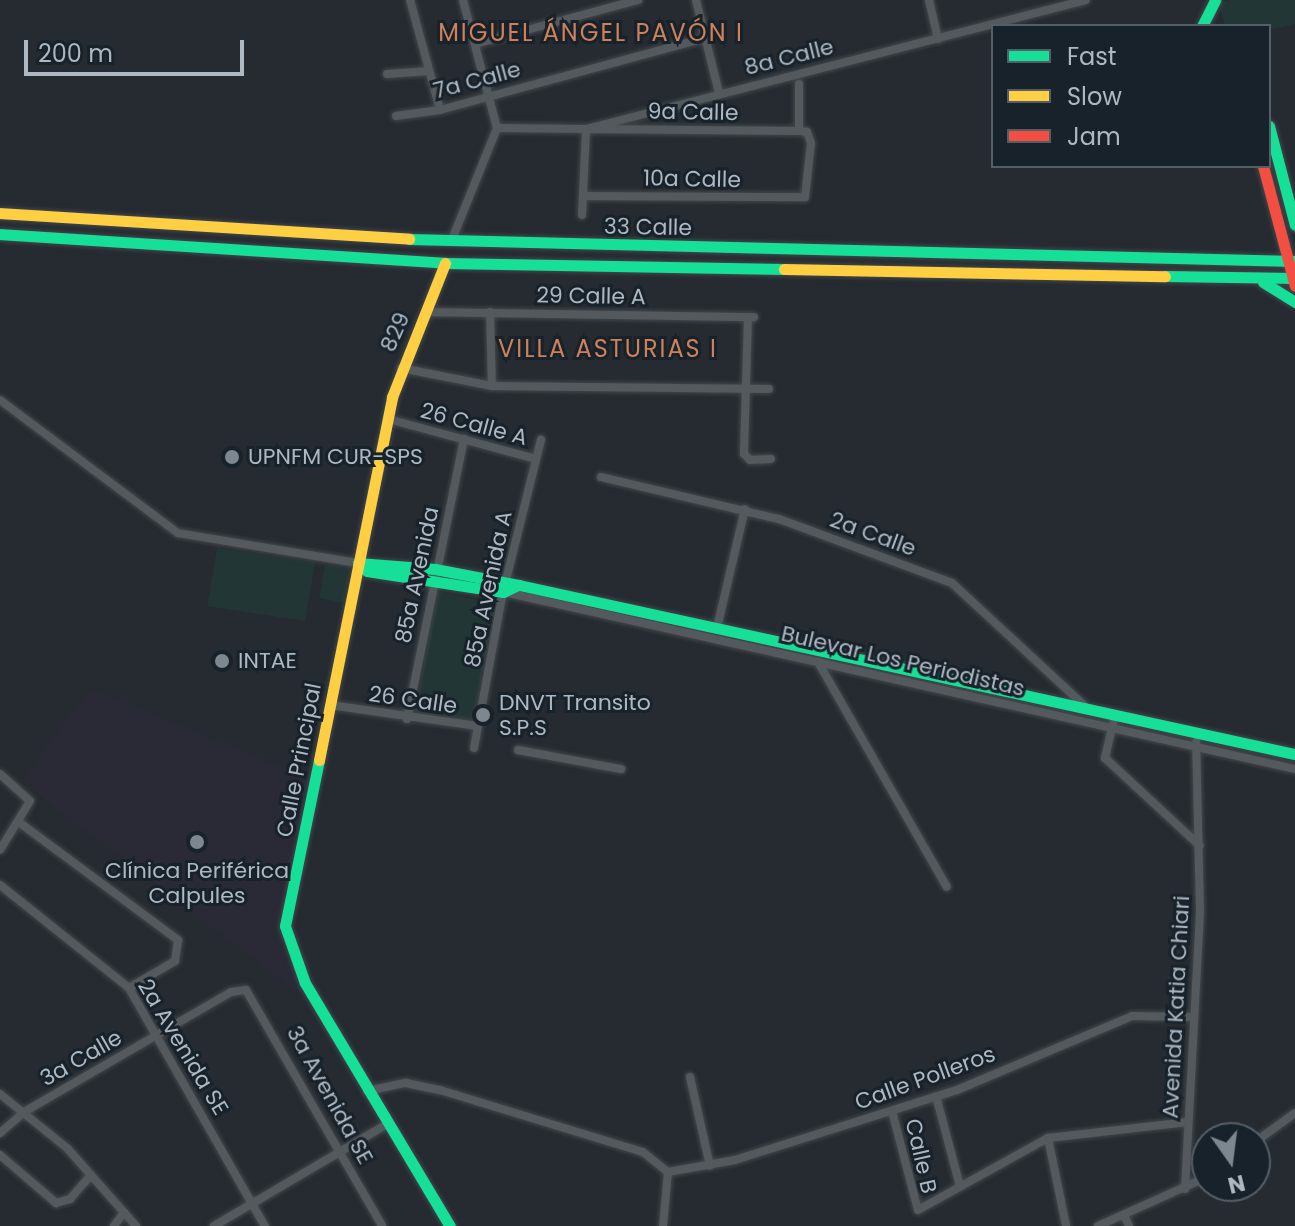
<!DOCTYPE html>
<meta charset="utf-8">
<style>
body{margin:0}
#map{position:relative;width:1295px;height:1226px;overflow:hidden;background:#252b30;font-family:Poppins,sans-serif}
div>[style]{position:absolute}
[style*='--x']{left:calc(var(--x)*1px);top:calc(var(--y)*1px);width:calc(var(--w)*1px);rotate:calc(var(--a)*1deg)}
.medical>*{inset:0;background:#2a2a36}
.green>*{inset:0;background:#223636}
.roads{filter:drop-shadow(0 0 2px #42474b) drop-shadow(0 0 2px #42474b)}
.street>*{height:8px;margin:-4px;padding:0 4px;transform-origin:4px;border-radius:4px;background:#54595e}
.fast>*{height:11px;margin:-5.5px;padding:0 5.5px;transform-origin:5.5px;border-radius:5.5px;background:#16e098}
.slow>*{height:11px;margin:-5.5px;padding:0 5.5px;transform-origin:5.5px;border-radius:5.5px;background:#ffcf43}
.jam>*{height:11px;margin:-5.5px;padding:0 5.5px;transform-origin:5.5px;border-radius:5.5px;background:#f24e42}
.dots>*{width:22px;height:22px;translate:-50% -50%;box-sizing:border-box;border:4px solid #18222a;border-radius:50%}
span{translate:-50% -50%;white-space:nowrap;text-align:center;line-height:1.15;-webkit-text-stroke:6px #18222a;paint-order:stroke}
.street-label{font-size:22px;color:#adb8c3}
.poi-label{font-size:22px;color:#adb8c3}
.left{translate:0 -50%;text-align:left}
.neighbourhood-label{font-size:24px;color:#cf815b;letter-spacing:2px}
.legend{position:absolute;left:991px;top:24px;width:280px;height:144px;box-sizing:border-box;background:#18222a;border:2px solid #545e67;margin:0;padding:10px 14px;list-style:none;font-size:24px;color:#adb8c3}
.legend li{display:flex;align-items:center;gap:16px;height:40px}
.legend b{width:40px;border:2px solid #545e67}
.north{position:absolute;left:1191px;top:1122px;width:80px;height:80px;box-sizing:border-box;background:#18222a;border:2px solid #545e67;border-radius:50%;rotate:166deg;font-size:22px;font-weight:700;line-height:32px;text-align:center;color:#adb8c3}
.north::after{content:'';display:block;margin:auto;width:28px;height:36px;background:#7d8790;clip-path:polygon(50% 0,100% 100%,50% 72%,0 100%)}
.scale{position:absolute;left:24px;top:40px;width:220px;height:36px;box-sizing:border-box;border:4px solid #adb8c3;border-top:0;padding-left:10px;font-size:24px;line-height:28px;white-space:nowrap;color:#adb8c3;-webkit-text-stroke:6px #18222a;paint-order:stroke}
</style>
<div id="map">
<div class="medical">
<div style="clip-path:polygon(91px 688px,308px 778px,280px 927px,282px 947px,309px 1001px,20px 781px)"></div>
</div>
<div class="green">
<div style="clip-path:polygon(1230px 0,1295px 0,1295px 24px,1269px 30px,1269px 26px,1225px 26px,1219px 3px)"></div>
<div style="clip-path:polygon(217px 548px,315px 563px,305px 621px,207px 606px)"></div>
<div style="clip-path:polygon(325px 565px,350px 569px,343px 603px,319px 598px)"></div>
<div style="clip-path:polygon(436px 591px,496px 604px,473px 719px,415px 714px)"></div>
</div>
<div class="roads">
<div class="street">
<div style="--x:410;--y:0;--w:114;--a:74.7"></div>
<div style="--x:696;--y:0;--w:96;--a:76.1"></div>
<div style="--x:929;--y:0;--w:40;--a:77"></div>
<div style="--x:475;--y:44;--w:169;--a:-15.1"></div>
<div style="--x:387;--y:74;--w:42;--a:-4.1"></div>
<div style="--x:396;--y:116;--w:44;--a:-7.8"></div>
<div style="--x:440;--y:110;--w:275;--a:-15.2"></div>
<div style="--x:497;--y:128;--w:89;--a:0.6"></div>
<div style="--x:586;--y:129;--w:516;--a:-14.47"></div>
<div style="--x:583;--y:196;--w:222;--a:0.3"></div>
<div style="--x:805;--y:197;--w:54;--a:-83.7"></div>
<div style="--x:811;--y:143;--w:12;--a:-110"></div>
<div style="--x:807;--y:132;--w:8;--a:-173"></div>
<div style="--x:799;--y:131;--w:47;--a:-90"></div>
<div style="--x:582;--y:215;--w:86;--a:-87.3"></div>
<div style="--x:586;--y:129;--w:213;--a:0.5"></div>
<div style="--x:451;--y:242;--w:123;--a:-68"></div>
<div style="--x:497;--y:128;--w:132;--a:-104.9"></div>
<div style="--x:426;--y:312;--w:328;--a:0.9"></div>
<div style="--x:490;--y:312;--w:74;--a:88.5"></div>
<div style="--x:748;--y:317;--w:137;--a:91.7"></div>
<div style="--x:744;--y:454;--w:8;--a:45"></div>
<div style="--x:750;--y:460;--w:21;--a:-3"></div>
<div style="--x:401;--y:368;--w:93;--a:11.2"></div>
<div style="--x:492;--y:386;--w:277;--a:0.6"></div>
<div style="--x:0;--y:400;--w:222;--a:36.8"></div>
<div style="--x:178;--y:533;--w:182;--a:9.5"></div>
<div style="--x:388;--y:419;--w:153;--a:15.1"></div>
<div style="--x:601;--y:477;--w:183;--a:13.3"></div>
<div style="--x:779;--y:519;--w:184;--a:20.3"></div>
<div style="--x:952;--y:583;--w:185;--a:42.8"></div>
<div style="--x:504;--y:592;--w:811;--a:12.61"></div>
<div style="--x:717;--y:628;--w:122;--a:-76.8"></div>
<div style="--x:818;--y:662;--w:259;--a:60.2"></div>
<div style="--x:330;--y:705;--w:149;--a:8.1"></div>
<div style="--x:1115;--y:715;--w:44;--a:103.1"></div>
<div style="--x:1105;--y:758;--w:129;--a:42.8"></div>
<div style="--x:407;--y:719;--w:286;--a:-78.5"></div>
<div style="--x:474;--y:748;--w:159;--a:-79.5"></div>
<div style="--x:503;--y:592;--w:157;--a:-76"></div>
<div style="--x:518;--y:750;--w:105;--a:10.5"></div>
<div style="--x:0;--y:774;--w:40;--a:42"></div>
<div style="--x:30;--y:801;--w:57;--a:121.5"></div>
<div style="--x:20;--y:823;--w:197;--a:36.5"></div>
<div style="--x:178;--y:940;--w:21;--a:98"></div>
<div style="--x:175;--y:961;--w:53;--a:149.6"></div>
<div style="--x:0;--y:885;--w:165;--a:38.6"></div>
<div style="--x:129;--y:988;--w:274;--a:60.3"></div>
<div style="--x:690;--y:1077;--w:91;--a:77.3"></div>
<div style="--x:367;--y:1091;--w:40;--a:-12"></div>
<div style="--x:406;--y:1083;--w:35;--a:12"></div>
<div style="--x:440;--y:1090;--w:212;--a:17"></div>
<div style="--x:643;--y:1152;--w:32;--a:39"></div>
<div style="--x:668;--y:1172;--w:54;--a:95.3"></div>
<div style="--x:0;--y:1094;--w:86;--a:38.9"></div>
<div style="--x:67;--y:1148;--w:104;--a:48.5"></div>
<div style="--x:936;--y:1096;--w:93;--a:75.1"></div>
<div style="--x:892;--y:1111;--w:102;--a:75.3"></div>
<div style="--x:918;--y:1210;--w:149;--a:-29"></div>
<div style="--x:1048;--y:1138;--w:141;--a:-6.5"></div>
<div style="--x:0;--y:1133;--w:32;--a:-41"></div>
<div style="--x:24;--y:1112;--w:239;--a:-30.1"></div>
<div style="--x:231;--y:992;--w:15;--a:-8"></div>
<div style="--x:246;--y:990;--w:272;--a:60"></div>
<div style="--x:1048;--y:1138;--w:90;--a:78.4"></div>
<div style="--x:1255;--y:1142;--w:49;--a:-35.9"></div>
<div style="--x:0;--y:1155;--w:74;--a:40.6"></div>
<div style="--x:56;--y:1203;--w:15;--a:-16"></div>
<div style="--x:70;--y:1199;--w:32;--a:-49"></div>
<div style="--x:668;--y:1172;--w:68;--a:-10.2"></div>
<div style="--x:735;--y:1160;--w:233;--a:-17.5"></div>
<div style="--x:957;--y:1090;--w:190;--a:-22.9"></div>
<div style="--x:1132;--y:1016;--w:59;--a:1"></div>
<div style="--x:1185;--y:1189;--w:277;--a:-86.9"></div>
<div style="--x:1200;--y:912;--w:170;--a:-91.3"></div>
<div style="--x:1124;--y:1215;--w:12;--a:66"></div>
<div style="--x:114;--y:1226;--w:17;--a:-54"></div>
<div style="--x:214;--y:1226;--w:201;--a:-30.5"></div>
<div style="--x:1098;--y:1226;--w:120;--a:-24.2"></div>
</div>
<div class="fast">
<div style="--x:1202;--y:26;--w:29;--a:-63"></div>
<div style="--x:1269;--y:126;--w:102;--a:75.3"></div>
<div style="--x:0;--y:234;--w:446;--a:3.7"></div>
<div style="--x:445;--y:263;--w:339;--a:1"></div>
<div style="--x:409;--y:239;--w:886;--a:1.42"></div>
<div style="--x:1165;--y:276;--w:130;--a:0.9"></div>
<div style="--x:1263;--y:282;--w:38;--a:32"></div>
<div style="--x:358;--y:563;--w:77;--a:4.5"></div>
<div style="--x:435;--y:569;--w:86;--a:10.8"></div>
<div style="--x:519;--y:585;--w:794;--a:12.29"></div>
<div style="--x:358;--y:563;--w:12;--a:42"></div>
<div style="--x:367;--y:571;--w:138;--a:8.8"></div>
<div style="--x:503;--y:592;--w:17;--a:-25"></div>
<div style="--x:319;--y:760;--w:169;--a:101.6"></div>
<div style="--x:285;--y:926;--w:60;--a:70.7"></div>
<div style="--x:305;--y:983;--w:283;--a:59.2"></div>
</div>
<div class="slow">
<div style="--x:0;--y:213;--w:410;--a:3.6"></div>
<div style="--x:784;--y:269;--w:381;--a:1.1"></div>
<div style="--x:319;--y:760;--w:370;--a:-78.6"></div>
<div style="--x:392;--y:397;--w:144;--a:-68.4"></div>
</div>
<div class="jam">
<div style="--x:1263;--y:166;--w:124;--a:75.1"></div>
</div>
</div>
<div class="dots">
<div style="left:232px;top:457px;background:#7d8790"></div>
<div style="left:222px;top:661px;background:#7d8790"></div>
<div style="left:483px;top:715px;background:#7d8790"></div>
<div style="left:197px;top:842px;background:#7d8790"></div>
</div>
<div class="street-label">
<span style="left:789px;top:57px;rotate:-14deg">8a Calle</span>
<span style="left:477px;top:80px;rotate:-15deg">7a Calle</span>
<span style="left:693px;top:112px;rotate:1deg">9a Calle</span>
<span style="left:692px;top:179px;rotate:1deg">10a Calle</span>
<span style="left:648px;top:227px;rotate:1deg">33 Calle</span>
<span style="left:591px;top:296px;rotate:1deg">29 Calle A</span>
<span style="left:395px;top:332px;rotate:-66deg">829</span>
<span style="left:474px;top:424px;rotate:15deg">26 Calle A</span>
<span style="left:873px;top:534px;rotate:20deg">2a Calle</span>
<span style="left:417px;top:575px;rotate:-78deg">85a Avenida</span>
<span style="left:488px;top:589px;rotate:-78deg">85a Avenida A</span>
<span style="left:903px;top:661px;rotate:13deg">Bulevar Los Periodistas</span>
<span style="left:413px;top:700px;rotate:8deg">26 Calle</span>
<span style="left:299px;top:760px;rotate:-79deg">Calle Principal</span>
<span style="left:1176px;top:1007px;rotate:-87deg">Avenida Katia Chiari</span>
<span style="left:183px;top:1047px;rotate:59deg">2a Avenida SE</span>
<span style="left:81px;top:1058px;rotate:-30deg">3a Calle</span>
<span style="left:925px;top:1078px;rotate:-20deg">Calle Polleros</span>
<span style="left:330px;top:1095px;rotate:61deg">3a Avenida SE</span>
<span style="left:921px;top:1156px;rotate:77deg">Calle B</span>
</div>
<div class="poi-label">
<span class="left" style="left:248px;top:457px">UPNFM CUR-SPS</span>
<span class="left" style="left:238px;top:661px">INTAE</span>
<span class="left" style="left:499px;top:715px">DNVT Transito<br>S.P.S</span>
<span style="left:197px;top:883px">Clínica Periférica<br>Calpules</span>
</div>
<div class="neighbourhood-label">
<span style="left:591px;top:33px">MIGUEL ÁNGEL PAVÓN I</span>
<span style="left:608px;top:349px">VILLA ASTURIAS I</span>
</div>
<ul class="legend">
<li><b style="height:10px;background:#16e098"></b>Fast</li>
<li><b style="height:10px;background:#ffcf43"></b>Slow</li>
<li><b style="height:10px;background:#f24e42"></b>Jam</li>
</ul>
<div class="north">N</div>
<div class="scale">200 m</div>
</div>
